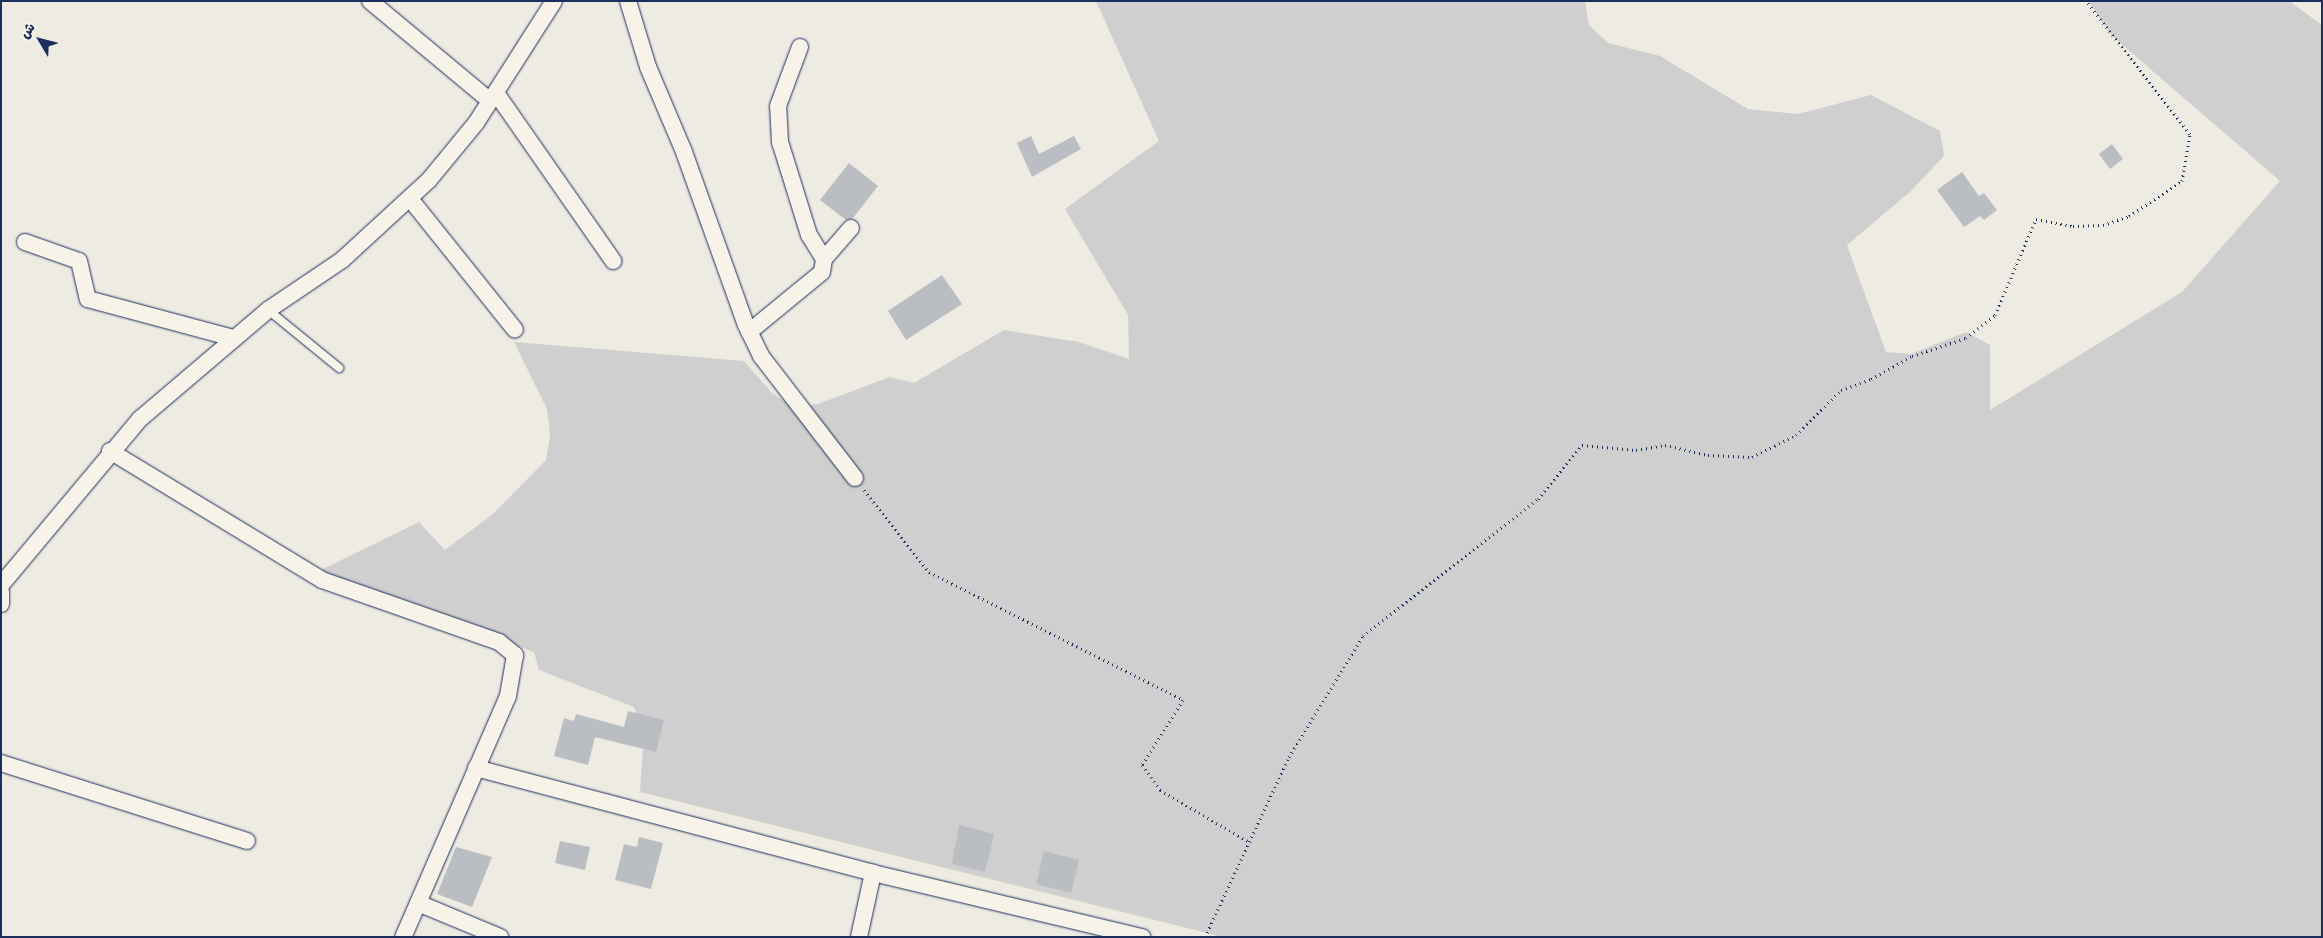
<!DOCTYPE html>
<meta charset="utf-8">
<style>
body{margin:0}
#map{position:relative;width:2323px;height:938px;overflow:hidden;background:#eeebe2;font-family:Itim,"Playpen Sans Arabic",sans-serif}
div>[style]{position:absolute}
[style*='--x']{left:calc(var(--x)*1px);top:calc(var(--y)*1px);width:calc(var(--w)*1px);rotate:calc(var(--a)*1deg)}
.green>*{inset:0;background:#cfcfcf}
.building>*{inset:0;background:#babdc2}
.path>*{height:3px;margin-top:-1.5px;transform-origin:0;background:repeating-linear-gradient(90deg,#1b2f5e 0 1px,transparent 0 5px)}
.roads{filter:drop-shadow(0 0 1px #1b2f5e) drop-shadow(0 0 1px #1b2f5e)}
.lane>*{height:8px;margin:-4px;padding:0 4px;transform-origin:4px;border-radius:4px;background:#f7f3e8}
.street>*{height:16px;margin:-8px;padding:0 8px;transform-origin:8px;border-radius:8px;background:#f7f3e8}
span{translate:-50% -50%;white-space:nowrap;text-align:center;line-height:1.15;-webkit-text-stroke:4px #f7f3e8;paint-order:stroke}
.frame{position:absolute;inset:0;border:2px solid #1b2f5e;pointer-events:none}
.north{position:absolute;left:15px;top:15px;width:50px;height:50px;-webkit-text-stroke:4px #f7f3e8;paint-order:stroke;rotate:307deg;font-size:14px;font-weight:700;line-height:20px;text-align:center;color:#1b2f5e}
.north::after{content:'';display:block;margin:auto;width:18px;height:22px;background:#1b2f5e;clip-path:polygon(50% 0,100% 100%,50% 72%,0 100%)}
</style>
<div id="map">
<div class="green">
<div style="clip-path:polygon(1096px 1px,1585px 1px,1589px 25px,1608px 43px,1660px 56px,1748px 109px,1798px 114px,1871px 95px,1940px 131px,1944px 156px,1910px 192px,1847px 245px,1886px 352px,1911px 354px,1966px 332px,1990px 345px,1990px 410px,2182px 292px,2280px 181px,2111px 35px,2088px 1px,2289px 1px,2322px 25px,2322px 937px,1223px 937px,640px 792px,644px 732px,634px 707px,539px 670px,534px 652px,319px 571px,419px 522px,445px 550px,493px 514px,546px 460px,550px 435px,547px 409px,514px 342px,744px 361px,772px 393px,793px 407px,818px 404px,890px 377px,914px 383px,1004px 330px,1079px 342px,1129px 359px,1128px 315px,1065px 209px,1159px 141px)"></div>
</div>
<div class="building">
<div style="clip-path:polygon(1031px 136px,1039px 154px,1074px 136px,1081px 149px,1032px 177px,1017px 143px)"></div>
<div style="clip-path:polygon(2112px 144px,2123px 159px,2110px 169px,2099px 154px)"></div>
<div style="clip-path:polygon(849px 163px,878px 186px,853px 218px,846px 220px,820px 200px)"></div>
<div style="clip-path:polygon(1962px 172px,1979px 196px,1984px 193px,1997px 210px,1984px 220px,1980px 216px,1964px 227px,1937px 190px)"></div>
<div style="clip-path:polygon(942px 275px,962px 304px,906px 340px,888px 311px)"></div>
<div style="clip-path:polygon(628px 711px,664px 720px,656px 752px,595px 737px,588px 765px,554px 756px,564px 718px,574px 721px,576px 714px,624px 727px)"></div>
<div style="clip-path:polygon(959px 825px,994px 834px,985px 872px,952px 864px)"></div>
<div style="clip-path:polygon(639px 837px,663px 843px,651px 889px,615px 880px,624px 844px,637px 847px)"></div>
<div style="clip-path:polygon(560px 841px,590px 847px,585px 870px,555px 863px)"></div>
<div style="clip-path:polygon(456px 847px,492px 857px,472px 907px,437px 894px)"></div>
<div style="clip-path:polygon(1044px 851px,1079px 860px,1071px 893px,1036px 884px)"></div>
</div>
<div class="path">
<div style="--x:864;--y:490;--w:105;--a:51.6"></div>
<div style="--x:929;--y:572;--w:284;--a:26.7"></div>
<div style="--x:1183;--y:700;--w:77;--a:122.2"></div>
<div style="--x:1142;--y:765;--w:31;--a:54"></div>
<div style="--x:1160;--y:790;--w:105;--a:30.2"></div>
<div style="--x:1205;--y:937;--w:199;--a:-65"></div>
<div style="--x:1289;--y:757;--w:142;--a:-58.6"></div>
<div style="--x:1363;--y:636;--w:222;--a:-38.1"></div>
<div style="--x:1538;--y:499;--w:70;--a:-50.8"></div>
<div style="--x:1582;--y:445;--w:54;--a:5.3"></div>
<div style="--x:1636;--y:450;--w:29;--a:-10"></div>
<div style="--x:1665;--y:445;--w:44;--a:13.1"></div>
<div style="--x:1708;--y:455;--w:44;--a:2.6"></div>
<div style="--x:1752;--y:457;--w:49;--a:-26.6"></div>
<div style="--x:1796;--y:435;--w:64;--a:-45"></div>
<div style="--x:1841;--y:390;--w:32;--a:-20"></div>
<div style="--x:1871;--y:379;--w:47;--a:-29.3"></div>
<div style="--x:1912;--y:356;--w:57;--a:-18.4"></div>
<div style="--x:1966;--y:338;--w:37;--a:-38"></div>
<div style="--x:1995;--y:315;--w:104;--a:-66.9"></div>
<div style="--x:2036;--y:219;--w:38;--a:11"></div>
<div style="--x:2073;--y:226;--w:30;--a:-2"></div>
<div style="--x:2103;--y:225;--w:28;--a:-19"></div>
<div style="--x:2129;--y:216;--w:64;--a:-33.4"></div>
<div style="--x:2182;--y:181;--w:48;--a:-80.3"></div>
<div style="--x:2190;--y:134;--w:169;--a:-128"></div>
</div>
<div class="roads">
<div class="lane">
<div style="--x:268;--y:310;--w:92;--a:39.2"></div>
</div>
<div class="street">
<div style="--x:370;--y:1;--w:156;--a:39.8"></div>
<div style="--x:628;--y:1;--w:69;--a:73.1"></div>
<div style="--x:648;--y:67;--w:92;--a:67"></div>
<div style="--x:684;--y:152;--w:184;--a:70.3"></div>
<div style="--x:746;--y:325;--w:34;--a:64"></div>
<div style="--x:761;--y:356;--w:154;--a:52.4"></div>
<div style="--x:496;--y:93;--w:205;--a:55.1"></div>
<div style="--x:411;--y:200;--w:166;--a:51.3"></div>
<div style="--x:25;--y:242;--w:57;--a:19.4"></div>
<div style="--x:79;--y:261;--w:39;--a:77"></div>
<div style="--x:88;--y:299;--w:151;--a:15"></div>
<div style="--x:824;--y:259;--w:41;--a:-48.9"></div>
<div style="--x:749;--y:332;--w:94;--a:-39.4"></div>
<div style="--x:822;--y:272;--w:13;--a:-81"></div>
<div style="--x:824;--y:259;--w:28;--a:-122"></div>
<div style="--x:809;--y:235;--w:97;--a:-107.3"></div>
<div style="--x:780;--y:142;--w:36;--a:-93"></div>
<div style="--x:778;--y:106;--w:63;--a:-69.6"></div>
<div style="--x:110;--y:451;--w:248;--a:31.3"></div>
<div style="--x:322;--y:580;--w:188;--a:19.3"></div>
<div style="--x:499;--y:642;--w:21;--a:39"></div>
<div style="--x:515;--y:655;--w:42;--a:99.7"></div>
<div style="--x:508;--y:696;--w:263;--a:113.5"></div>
<div style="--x:1;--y:585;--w:217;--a:-50.1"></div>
<div style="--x:140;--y:419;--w:168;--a:-40.4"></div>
<div style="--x:268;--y:310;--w:89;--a:-34"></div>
<div style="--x:342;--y:260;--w:118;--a:-42.6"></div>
<div style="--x:429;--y:180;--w:74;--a:-50.5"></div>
<div style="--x:476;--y:123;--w:145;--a:-57.4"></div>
<div style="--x:1;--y:592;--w:12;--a:90"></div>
<div style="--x:1;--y:763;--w:258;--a:17.6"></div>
<div style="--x:476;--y:768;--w:411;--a:14.8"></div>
<div style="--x:873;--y:873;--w:277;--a:13.4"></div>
<div style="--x:418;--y:903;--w:89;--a:22.5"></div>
<div style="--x:859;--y:937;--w:66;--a:-77.7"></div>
</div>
</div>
<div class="frame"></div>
<div class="north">ش</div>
</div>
